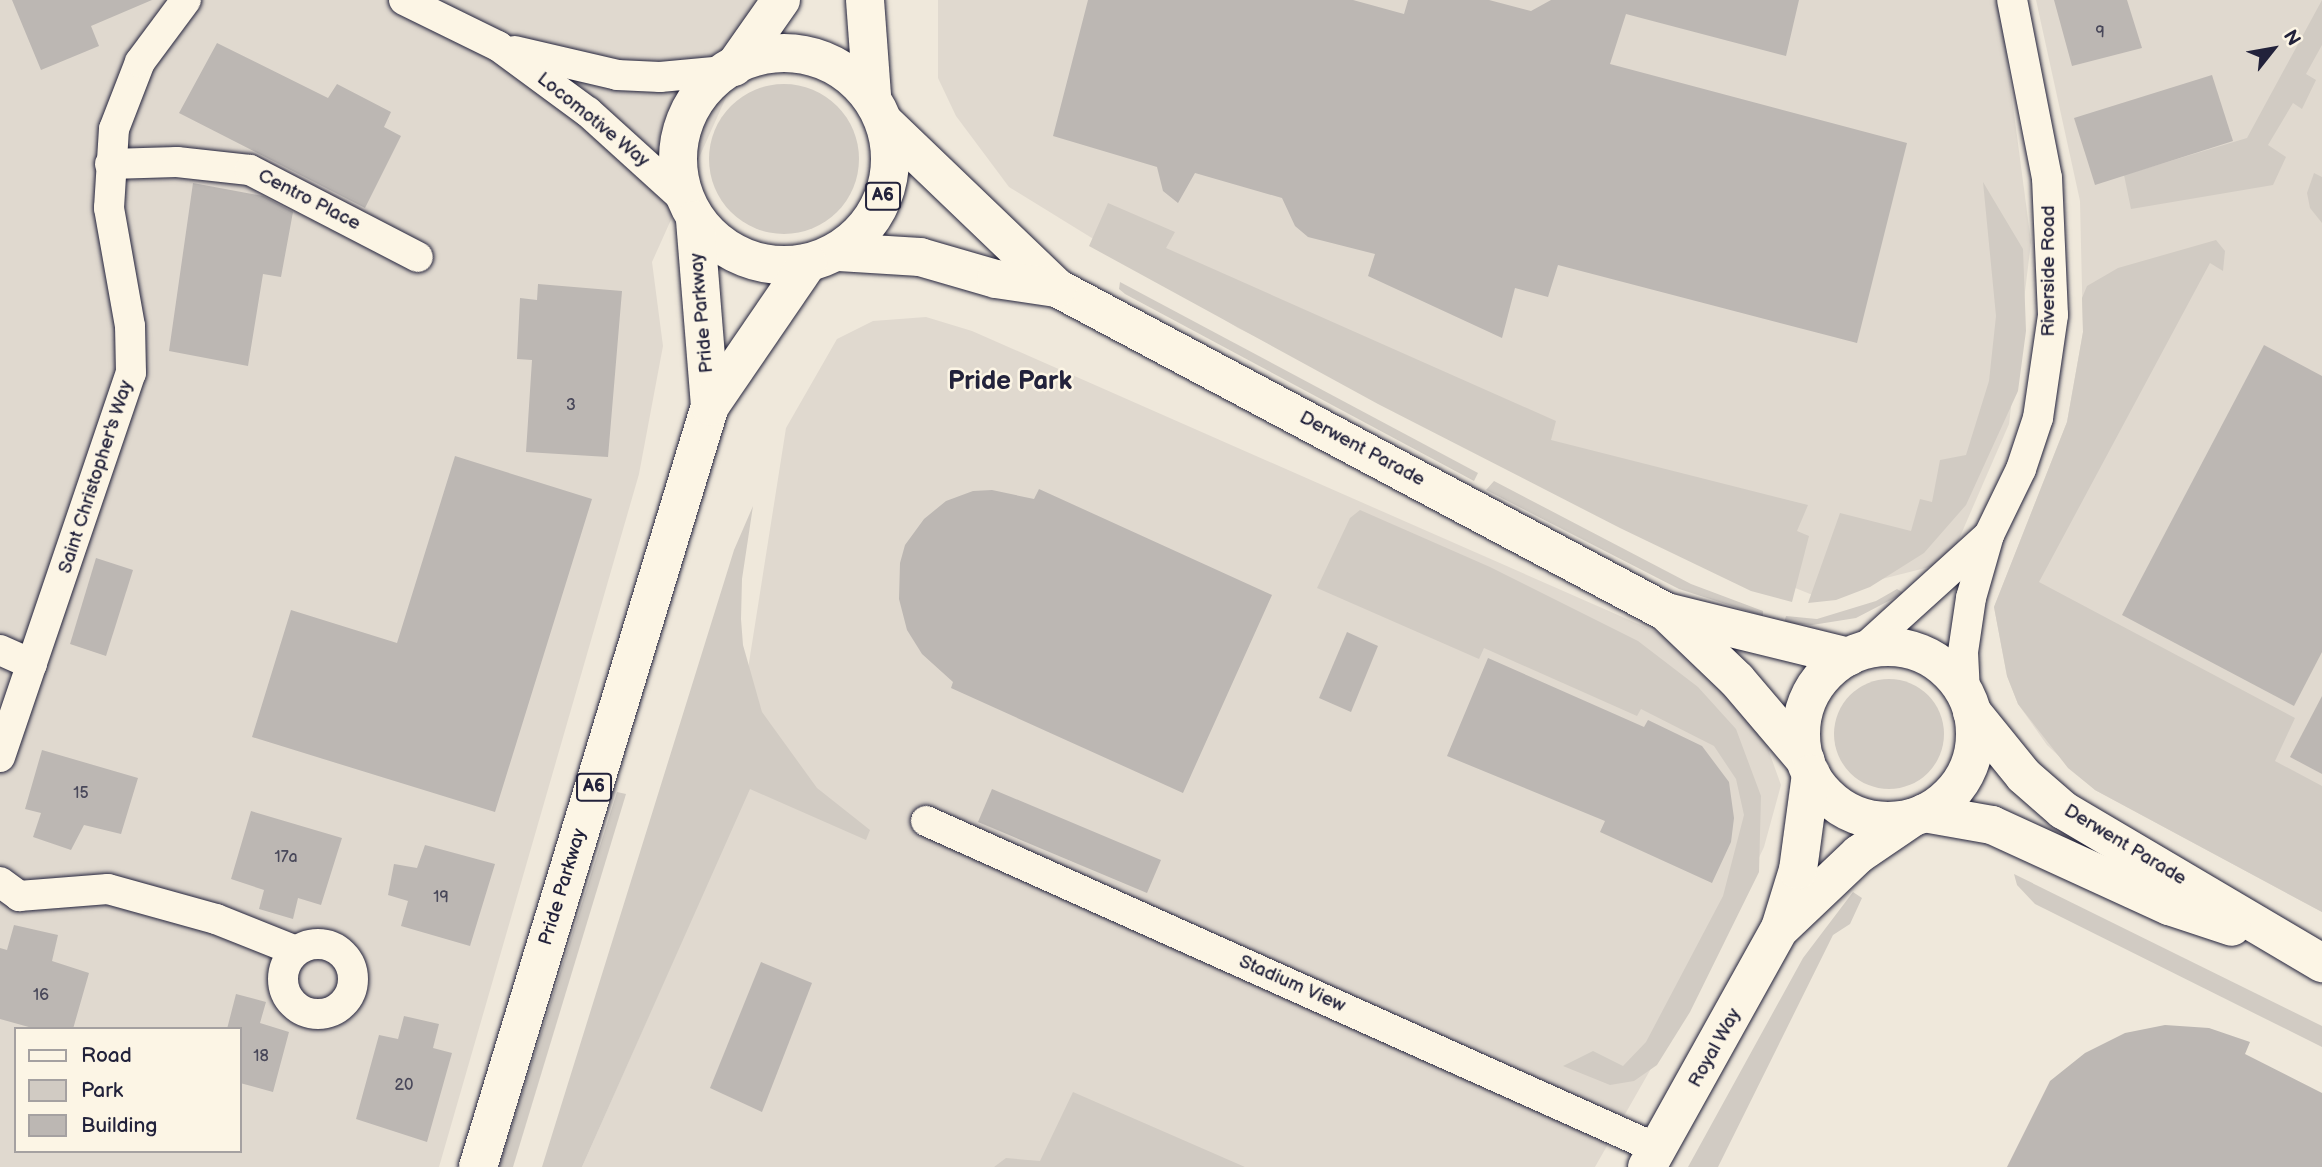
<!DOCTYPE html>
<style>
body{margin:0}
#map{position:relative;width:2322px;height:1167px;overflow:hidden;background:#efe8db;font-family:"Balsamiq Sans",sans-serif}
div>[style]{position:absolute}
[style*='--x']{left:calc(var(--x)*1px);top:calc(var(--y)*1px);width:calc(var(--w)*1px);rotate:calc(var(--a)*1deg)}
.built>*{inset:0;background:#e0d9cf}
.green>*{inset:0;background:#d1cbc3}
.round{border-radius:50%}
.building>*{inset:0;background:#bcb7b3}
.roads{filter:drop-shadow(0 0 2px #22223b) drop-shadow(0 0 2px #22223b)}
.minor>*{height:30px;margin:-15px;padding:0 15px;transform-origin:15px;border-radius:15px;background:#fcf5e5}
.minor>.ring{margin:-15px;padding:0;box-sizing:content-box;background:none;border:30px solid #fcf5e5;border-radius:50%}
.tertiary>*{height:38px;margin:-19px;padding:0 19px;transform-origin:19px;border-radius:19px;background:#fcf5e5}
.tertiary>.ring{margin:-19px;padding:0;box-sizing:content-box;background:none;border:38px solid #fcf5e5;border-radius:50%}
.primary>*{height:38px;margin:-19px;padding:0 19px;transform-origin:19px;border-radius:19px;background:#fcf5e5}
.primary>.ring{margin:-19px;padding:0;box-sizing:content-box;background:none;border:38px solid #fcf5e5;border-radius:50%}
span{translate:-50% -50%;white-space:nowrap;text-align:center;line-height:1.15;-webkit-text-stroke:5px #fcf5e5;paint-order:stroke}
.number-label{font-size:16px;color:#484759}
.number-label span{-webkit-text-stroke-width:0}
.shield-label span{padding:2px 5px;background:#fcf5e5;border:2px solid;border-radius:5px;-webkit-text-stroke-width:0}
.shield-label{font-size:18px;color:#22223b;font-weight:700}
.street-label{font-size:19px;color:#22223b}
.district-label{font-size:26px;color:#22223b;font-weight:700}
.legend{position:absolute;left:14px;top:1027px;width:228px;height:126px;box-sizing:border-box;background:#fcf5e5;border:2px solid #a5a1a1;margin:0;padding:9px 12px;list-style:none;font-size:21px;color:#22223b}
.legend li{display:flex;align-items:center;gap:14px;height:35px}
.legend b{width:35px;border:2px solid #a5a1a1}
.north{position:absolute;left:2238px;top:14px;width:70px;height:70px;-webkit-text-stroke:5px #fcf5e5;paint-order:stroke;rotate:59deg;font-size:19px;font-weight:700;line-height:28px;text-align:center;color:#22223b}
.north::after{content:'';display:block;margin:auto;width:24px;height:32px;background:#22223b;clip-path:polygon(50% 0,100% 100%,50% 72%,0 100%)}
</style>
<div id="map">
<div class="built">
<div style="clip-path:polygon(evenodd,0 0,770px 0,652px 262px,663px 346px,639px 474px,439px 1167px,0 1167px,0 0,16px 1029px,240px 1029px,240px 1151px,16px 1151px,16px 1029px)"></div>
<div style="clip-path:polygon(938px 0,1999px 0,2031px 242px,2009px 424px,1949px 562px,1815px 596px,1638px 524px,1238px 328px,1009px 187px,956px 116px,938px 78px)"></div>
<div style="clip-path:polygon(2036px 0,2322px 0,2322px 912px,2095px 790px,2047px 745px,2018px 704px,2007px 676px,1994px 607px,2067px 422px,2083px 332px,2080px 201px)"></div>
<div style="clip-path:polygon(926px 317px,972px 331px,1668px 637px,1746px 710px,1767px 746px,1781px 785px,1764px 847px,1698px 986px,1595px 1167px,582px 1167px,718px 859px,786px 428px,837px 339px,873px 321px)"></div>
</div>
<div class="green">
<div style="clip-path:polygon(2322px 0,2322px 45px,2306px 74px,2316px 80px,2302px 109px,2293px 103px,2268px 145px,2286px 157px,2273px 185px,2131px 209px,2124px 175px,2247px 138px)"></div>
<div class="round" style="left:709px;top:84px;width:150px;height:150px"></div>
<div style="clip-path:polygon(2314px 173px,2322px 177px,2322px 223px,2310px 208px,2307px 193px)"></div>
<div style="clip-path:polygon(1983px 182px,2023px 249px,2026px 331px,2018px 391px,1966px 505px,1924px 553px,1870px 587px,1836px 600px,1808px 603px,1840px 513px,1911px 531px,1920px 499px,1932px 502px,1940px 460px,1966px 455px,1989px 381px,1996px 316px)"></div>
<div style="clip-path:polygon(1108px 203px,1175px 232px,1166px 248px,1556px 421px,1551px 440px,1808px 505px,1797px 531px,1809px 536px,1792px 602px,1751px 591px,1620px 528px,1378px 404px,1089px 246px)"></div>
<div style="clip-path:polygon(2216px 240px,2225px 251px,2223px 271px,2210px 263px,2039px 582px,2295px 718px,2275px 761px,2322px 786px,2322px 912px,2095px 790px,2068px 768px,2018px 704px,2007px 676px,1994px 607px,2067px 422px,2083px 332px,2082px 298px,2087px 286px,2118px 268px)"></div>
<div style="clip-path:polygon(1120px 282px,1478px 473px,1474px 481px,1125px 294px,1119px 289px)"></div>
<div style="clip-path:polygon(1494px 481px,1691px 584px,1763px 611px,1763px 616px,1679px 589px,1486px 490px)"></div>
<div style="clip-path:polygon(753px 506px,742px 579px,741px 619px,743px 645px,762px 712px,817px 788px,870px 830px,866px 840px,750px 789px,582px 1167px,542px 1167px,734px 550px)"></div>
<div style="clip-path:polygon(1360px 510px,1490px 567px,1638px 641px,1698px 687px,1736px 729px,1761px 796px,1759px 872px,1690px 1012px,1657px 1065px,1634px 1081px,1610px 1085px,1563px 1066px,1593px 1051px,1623px 1066px,1646px 1042px,1723px 896px,1744px 815px,1736px 779px,1714px 746px,1641px 709px,1637px 716px,1484px 648px,1479px 659px,1317px 588px,1350px 518px)"></div>
<div style="clip-path:polygon(1897px 589px,1904px 593px,1856px 618px,1812px 625px,1784px 623px,1786px 616px,1817px 619px,1876px 601px)"></div>
<div class="round" style="left:1834px;top:679px;width:110px;height:110px"></div>
<div style="clip-path:polygon(617px 792px,626px 794px,513px 1167px,499px 1167px)"></div>
<div style="clip-path:polygon(2014px 874px,2322px 1026px,2322px 1047px,2035px 904px,2017px 885px)"></div>
<div style="clip-path:polygon(1853px 892px,1862px 898px,1850px 924px,1833px 935px,1718px 1167px,1688px 1167px,1803px 958px)"></div>
<div style="clip-path:polygon(1073px 1092px,1245px 1167px,994px 1167px,1006px 1158px,1040px 1161px)"></div>
</div>
<div class="building">
<div style="clip-path:polygon(12px 0,152px 0,91px 26px,99px 46px,41px 70px)"></div>
<div style="clip-path:polygon(1088px 0,1353px 0,1404px 14px,1408px 0,1489px 0,1531px 11px,1551px 0,1799px 0,1786px 56px,1626px 14px,1610px 64px,1907px 143px,1857px 343px,1558px 265px,1548px 297px,1515px 288px,1502px 338px,1368px 276px,1375px 254px,1308px 237px,1295px 226px,1282px 198px,1195px 173px,1178px 203px,1163px 191px,1157px 167px,1053px 136px)"></div>
<div style="clip-path:polygon(2054px 0,2127px 0,2142px 48px,2072px 66px)"></div>
<div style="clip-path:polygon(217px 43px,328px 98px,337px 84px,391px 112px,384px 127px,401px 136px,365px 208px,179px 113px)"></div>
<div style="clip-path:polygon(2212px 75px,2233px 141px,2095px 185px,2074px 118px)"></div>
<div style="clip-path:polygon(193px 183px,263px 196px,293px 212px,281px 277px,263px 274px,248px 366px,169px 351px)"></div>
<div style="clip-path:polygon(538px 284px,622px 291px,608px 457px,526px 452px,532px 360px,517px 359px,520px 298px,537px 300px)"></div>
<div style="clip-path:polygon(2264px 345px,2322px 376px,2322px 652px,2294px 706px,2122px 615px)"></div>
<div style="clip-path:polygon(455px 456px,592px 499px,495px 812px,252px 737px,291px 610px,397px 643px)"></div>
<div style="clip-path:polygon(1039px 489px,1272px 595px,1183px 793px,951px 688px,953px 682px,922px 654px,907px 630px,899px 599px,900px 563px,905px 545px,924px 519px,946px 501px,973px 491px,992px 490px,1034px 499px)"></div>
<div style="clip-path:polygon(96px 558px,133px 570px,106px 656px,70px 644px)"></div>
<div style="clip-path:polygon(1347px 632px,1378px 646px,1351px 712px,1319px 698px)"></div>
<div style="clip-path:polygon(1488px 658px,1644px 727px,1648px 720px,1702px 746px,1729px 782px,1734px 818px,1731px 842px,1712px 883px,1600px 832px,1605px 821px,1447px 756px)"></div>
<div style="clip-path:polygon(2322px 696px,2322px 774px,2290px 757px)"></div>
<div style="clip-path:polygon(42px 750px,138px 778px,121px 834px,84px 825px,71px 850px,33px 837px,41px 813px,25px 809px)"></div>
<div style="clip-path:polygon(992px 789px,1161px 860px,1147px 893px,978px 822px)"></div>
<div style="clip-path:polygon(251px 811px,342px 838px,321px 905px,298px 898px,293px 919px,259px 909px,264px 890px,231px 879px)"></div>
<div style="clip-path:polygon(425px 845px,495px 864px,470px 946px,401px 926px,408px 901px,388px 895px,394px 864px,417px 868px)"></div>
<div style="clip-path:polygon(14px 925px,58px 935px,52px 961px,89px 973px,73px 1029px,36px 1029px,0 1019px,0 948px,7px 950px)"></div>
<div style="clip-path:polygon(761px 962px,812px 983px,762px 1112px,710px 1088px)"></div>
<div style="clip-path:polygon(236px 994px,266px 1002px,260px 1023px,289px 1032px,273px 1092px,240px 1083px,240px 1029px,227px 1029px)"></div>
<div style="clip-path:polygon(404px 1016px,439px 1024px,433px 1048px,452px 1053px,427px 1142px,356px 1119px,379px 1035px,398px 1039px)"></div>
<div style="clip-path:polygon(2165px 1025px,2209px 1028px,2250px 1042px,2245px 1054px,2322px 1093px,2322px 1167px,2007px 1167px,2050px 1081px,2085px 1053px,2125px 1033px)"></div>
</div>
<div class="roads">
<div class="minor">
<div style="--x:404;--y:0;--w:105;--a:26.1"></div>
<div style="--x:498;--y:46;--w:112;--a:36.3"></div>
<div style="--x:588;--y:112;--w:130;--a:42.2"></div>
<div style="--x:515;--y:51;--w:105;--a:13.2"></div>
<div style="--x:617;--y:75;--w:43;--a:2.7"></div>
<div style="--x:660;--y:77;--w:65;--a:-5.3"></div>
<div style="--x:110;--y:164;--w:67;--a:-1.7"></div>
<div style="--x:177;--y:162;--w:73;--a:6.3"></div>
<div style="--x:250;--y:170;--w:189;--a:27.4"></div>
<div style="--x:0;--y:650;--w:35;--a:24"></div>
<div style="--x:1860;--y:652;--w:174;--a:-42.2"></div>
<div style="--x:1965;--y:693;--w:41;--a:-92.8"></div>
<div style="--x:1963;--y:652;--w:55;--a:-81.6"></div>
<div style="--x:1971;--y:598;--w:66;--a:-74.1"></div>
<div style="--x:1989;--y:535;--w:73;--a:-64.1"></div>
<div style="--x:2021;--y:469;--w:54;--a:-71.6"></div>
<div style="--x:2038;--y:418;--w:104;--a:-81.7"></div>
<div style="--x:2053;--y:315;--w:137;--a:-92.5"></div>
<div style="--x:2047;--y:178;--w:181;--a:-101.1"></div>
<div style="--x:0;--y:757;--w:406;--a:-71.2"></div>
<div style="--x:131;--y:373;--w:47;--a:-91.2"></div>
<div style="--x:130;--y:326;--w:120;--a:-100.1"></div>
<div style="--x:109;--y:208;--w:79;--a:-86.4"></div>
<div style="--x:114;--y:129;--w:72;--a:-68.8"></div>
<div style="--x:140;--y:62;--w:77;--a:-53.4"></div>
<div style="--x:926;--y:821;--w:802;--a:24.14"></div>
<div style="--x:0;--y:882;--w:24;--a:36"></div>
<div style="--x:19;--y:896;--w:89;--a:-4.5"></div>
<div style="--x:108;--y:889;--w:112;--a:15.5"></div>
<div style="--x:216;--y:919;--w:86;--a:21.8"></div>
<div class="ring" style="left:283px;top:944px;width:40px;height:40px"></div>
</div>
<div class="tertiary">
<div style="--x:886;--y:124;--w:237;--a:43.8"></div>
<div style="--x:1057;--y:288;--w:690;--a:28.01"></div>
<div style="--x:1666;--y:612;--w:188;--a:13.8"></div>
<div style="--x:839;--y:252;--w:81;--a:3.5"></div>
<div style="--x:920;--y:257;--w:79;--a:16.1"></div>
<div style="--x:996;--y:279;--w:62;--a:8.4"></div>
<div style="--x:1666;--y:612;--w:98;--a:43.8"></div>
<div style="--x:1737;--y:680;--w:106;--a:49.6"></div>
<div class="ring" style="left:1801px;top:647px;width:136px;height:136px"></div>
<div style="--x:1972;--y:712;--w:82;--a:50.9"></div>
<div style="--x:2024;--y:776;--w:52;--a:41.1"></div>
<div style="--x:2063;--y:810;--w:301;--a:30.6"></div>
<div style="--x:1924;--y:813;--w:69;--a:10"></div>
<div style="--x:1992;--y:825;--w:195;--a:24.6"></div>
<div style="--x:2169;--y:906;--w:66;--a:18.4"></div>
<div style="--x:1782;--y:927;--w:106;--a:-43.5"></div>
<div style="--x:1859;--y:854;--w:64;--a:-34.2"></div>
<div style="--x:1647;--y:1167;--w:274;--a:-60.9"></div>
<div style="--x:1780;--y:928;--w:61;--a:-72.8"></div>
<div style="--x:1798;--y:870;--w:97;--a:-82.3"></div>
</div>
<div class="primary">
<div style="--x:865;--y:0;--w:95;--a:85.8"></div>
<div class="ring" style="left:678px;top:53px;width:174px;height:174px"></div>
<div style="--x:734;--y:67;--w:82;--a:-55"></div>
<div style="--x:695;--y:220;--w:187;--a:85.4"></div>
<div style="--x:478;--y:1167;--w:796;--a:-73.05"></div>
<div style="--x:710;--y:406;--w:173;--a:-55.6"></div>
</div>
</div>
<div class="number-label">
<span style="left:2100px;top:33px">9</span>
<span style="left:571px;top:406px">3</span>
<span style="left:81px;top:794px">15</span>
<span style="left:286px;top:858px">17a</span>
<span style="left:441px;top:898px">19</span>
<span style="left:41px;top:996px">16</span>
<span style="left:261px;top:1057px">18</span>
<span style="left:404px;top:1086px">20</span>
</div>
<div class="shield-label">
<span style="left:883px;top:196px">A6</span>
<span style="left:594px;top:787px">A6</span>
</div>
<div class="street-label">
<span style="left:593px;top:120px;rotate:39deg">Locomotive Way</span>
<span style="left:309px;top:200px;rotate:27deg">Centro Place</span>
<span style="left:2049px;top:271px;rotate:-90deg">Riverside Road</span>
<span style="left:702px;top:313px;rotate:-95deg">Pride Parkway</span>
<span style="left:1362px;top:449px;rotate:28deg">Derwent Parade</span>
<span style="left:96px;top:477px;rotate:-72deg">Saint Christopher's Way</span>
<span style="left:2125px;top:845px;rotate:31deg">Derwent Parade</span>
<span style="left:563px;top:887px;rotate:-73deg">Pride Parkway</span>
<span style="left:1292px;top:984px;rotate:24deg">Stadium View</span>
<span style="left:1715px;top:1048px;rotate:-61deg">Royal Way</span>
</div>
<div class="district-label">
<span style="left:1010px;top:382px">Pride Park</span>
</div>
<ul class="legend">
<li><b style="height:9px;background:#fcf5e5"></b>Road</li>
<li><b style="height:19px;background:#d1cbc3"></b>Park</li>
<li><b style="height:19px;background:#bcb7b3"></b>Building</li>
</ul>
<div class="north">N</div>
</div>
